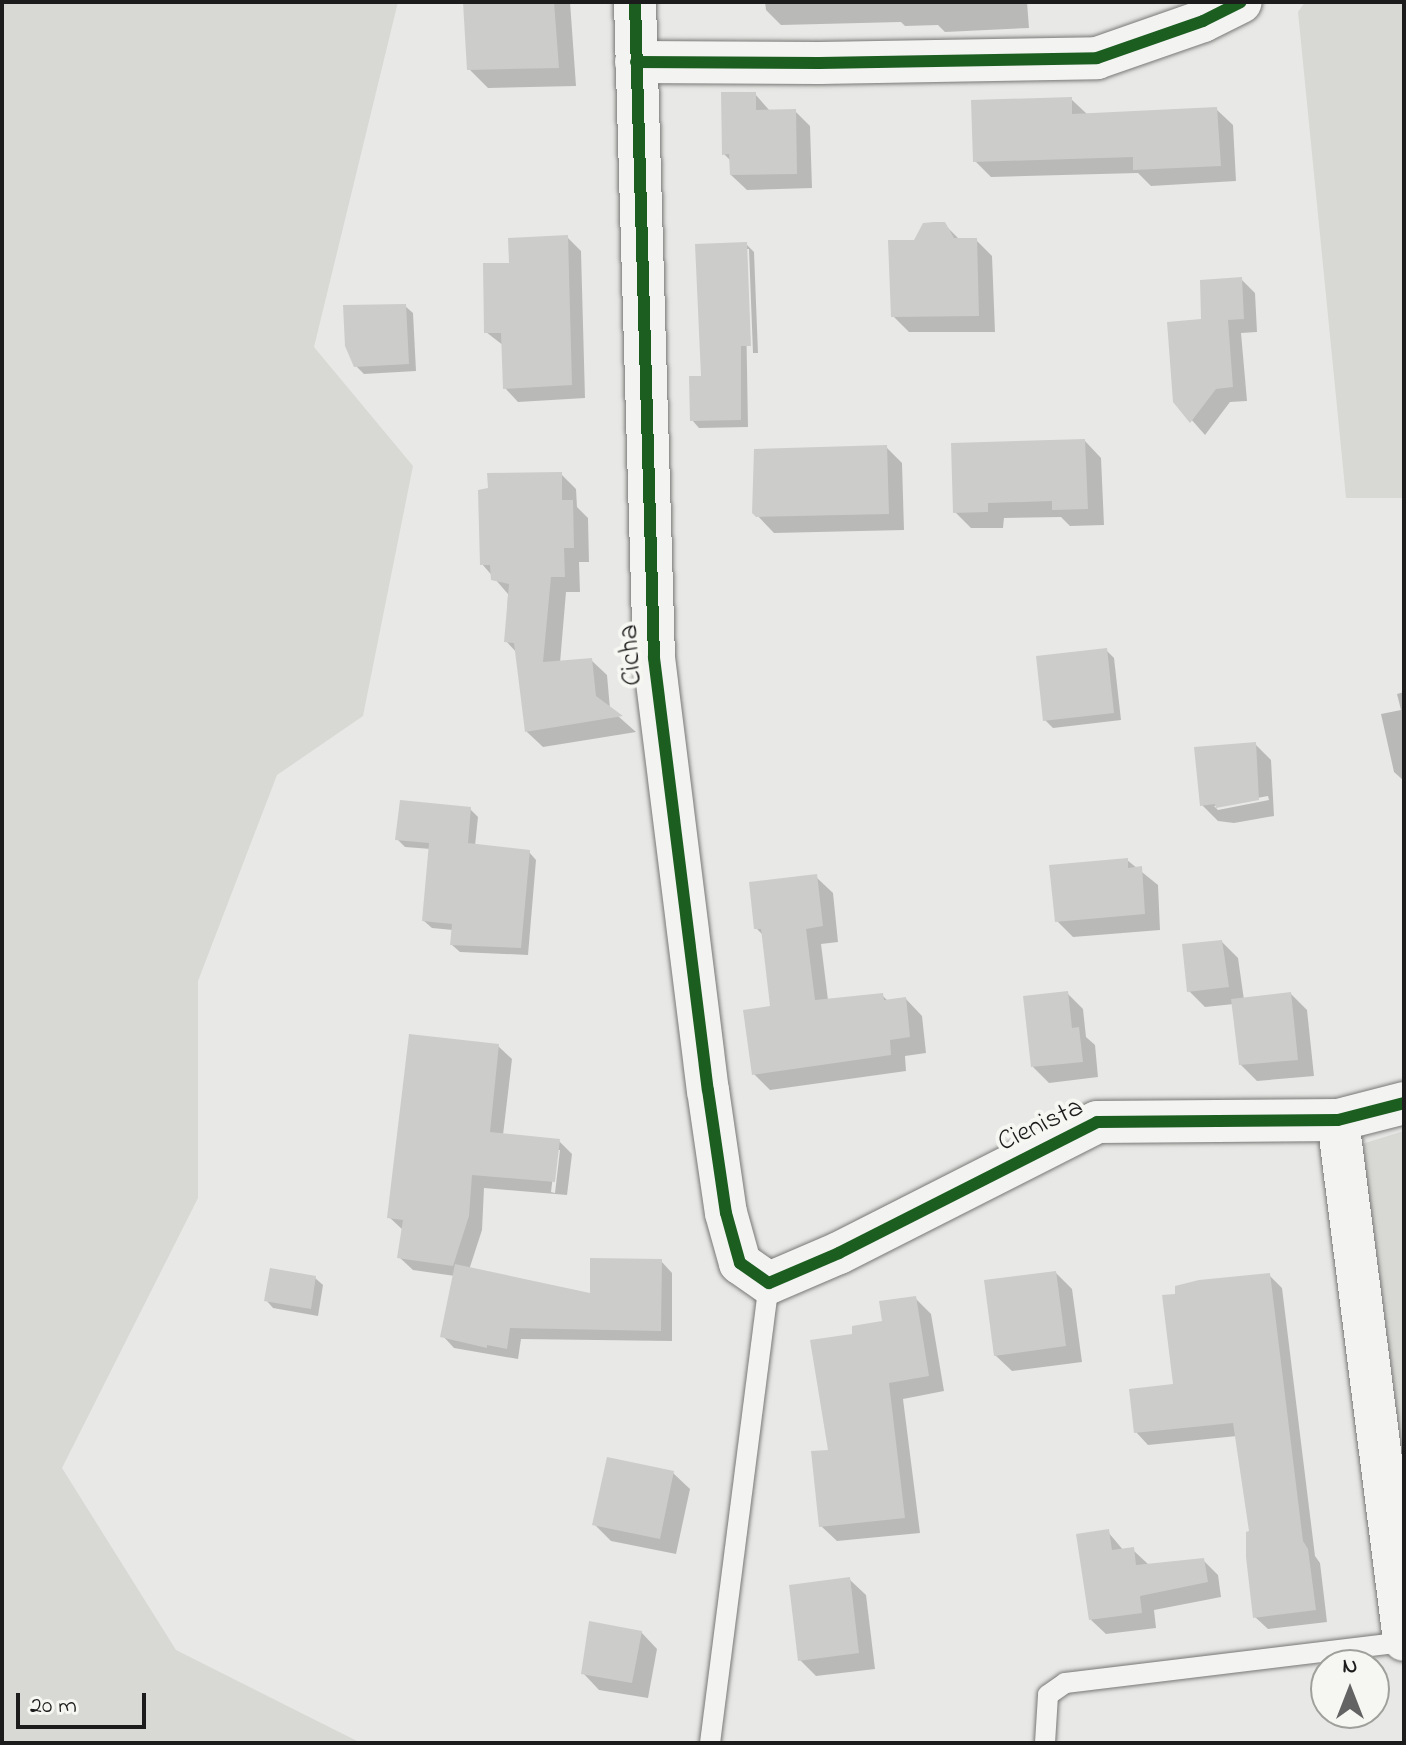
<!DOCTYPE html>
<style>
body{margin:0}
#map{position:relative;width:1406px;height:1745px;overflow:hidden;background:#e8e8e6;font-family:"Indie Flower",sans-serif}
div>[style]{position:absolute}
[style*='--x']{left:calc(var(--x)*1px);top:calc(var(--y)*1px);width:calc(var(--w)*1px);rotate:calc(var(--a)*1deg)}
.built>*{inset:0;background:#d8d8d5}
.shadow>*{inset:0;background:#0003}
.building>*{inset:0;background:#ccccca}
.roads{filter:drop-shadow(0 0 2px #787877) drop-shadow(0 0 2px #787877)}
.lane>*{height:20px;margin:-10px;padding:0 10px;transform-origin:10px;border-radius:10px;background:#f3f3f1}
.street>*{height:42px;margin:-21px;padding:0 21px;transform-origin:21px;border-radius:21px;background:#f3f3f1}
.cycleway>*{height:12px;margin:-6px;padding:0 6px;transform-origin:6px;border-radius:6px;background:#1b5e20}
span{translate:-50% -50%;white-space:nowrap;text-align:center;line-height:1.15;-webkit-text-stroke:8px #f6f6f2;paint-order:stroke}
.street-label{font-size:28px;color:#1c1c1c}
.frame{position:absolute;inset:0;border:4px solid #1c1c1c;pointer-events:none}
.north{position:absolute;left:1310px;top:1649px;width:80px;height:80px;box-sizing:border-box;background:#f6f6f2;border:2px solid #9f9f9c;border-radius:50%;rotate:0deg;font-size:22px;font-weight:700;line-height:32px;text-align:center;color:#1c1c1c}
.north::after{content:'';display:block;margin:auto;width:28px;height:36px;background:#636363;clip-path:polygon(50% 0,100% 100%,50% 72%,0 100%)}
.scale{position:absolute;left:16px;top:1693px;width:130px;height:36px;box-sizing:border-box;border:4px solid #1c1c1c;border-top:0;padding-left:10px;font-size:24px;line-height:28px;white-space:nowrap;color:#1c1c1c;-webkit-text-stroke:6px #f6f6f2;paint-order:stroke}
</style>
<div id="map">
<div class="built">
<div style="clip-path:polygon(2px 2px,398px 2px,314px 347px,413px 466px,363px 716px,277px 775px,198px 981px,198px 1198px,62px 1468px,176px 1650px,361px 1743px,2px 1743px)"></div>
<div style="clip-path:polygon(1305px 2px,1404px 2px,1404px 498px,1346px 498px,1298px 12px)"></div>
<div style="clip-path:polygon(1404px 1131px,1404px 1464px,1362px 1144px)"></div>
</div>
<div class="shadow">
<div style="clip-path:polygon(465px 2px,570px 2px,576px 86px,488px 88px,469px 69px)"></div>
<div style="clip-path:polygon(765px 2px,1027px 2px,1029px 28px,945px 32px,938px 25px,905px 26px,901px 22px,781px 25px,766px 10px)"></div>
<div style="clip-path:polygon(755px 94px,770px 111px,795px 111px,810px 126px,812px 188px,747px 190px,731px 175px,731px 161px,724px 154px)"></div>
<div style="clip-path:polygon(1071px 99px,1088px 115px,1216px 109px,1233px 125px,1236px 181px,1151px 186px,1138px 173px,991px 177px,975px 161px)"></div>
<div style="clip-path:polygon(944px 224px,960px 240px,976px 240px,992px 256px,995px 332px,909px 332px,893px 316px,915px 242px)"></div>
<div style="clip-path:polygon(567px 237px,581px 251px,585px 398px,518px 402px,505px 388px,504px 346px,486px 332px,511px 265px)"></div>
<div style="clip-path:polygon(746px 244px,754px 252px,758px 353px,753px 353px,749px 249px,745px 249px,748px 427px,699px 428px,692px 420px)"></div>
<div style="clip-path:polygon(1241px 279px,1255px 293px,1257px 332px,1241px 333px,1247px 401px,1230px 402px,1205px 435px,1175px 401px,1204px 321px)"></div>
<div style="clip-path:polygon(405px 306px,413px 313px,416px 371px,364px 374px,356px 366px)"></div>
<div style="clip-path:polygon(1085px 441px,1101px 458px,1104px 525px,1070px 526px,1061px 517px,1004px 518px,1003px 528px,971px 528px,955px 512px)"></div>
<div style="clip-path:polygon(886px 447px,902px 463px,904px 530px,774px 533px,754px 512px)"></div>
<div style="clip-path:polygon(561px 474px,576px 489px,577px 507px,588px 518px,589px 562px,579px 562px,580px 592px,566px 592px,560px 663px,591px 660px,607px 675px,610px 709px,636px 732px,543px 747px,527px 732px,517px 653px,506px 641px,508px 594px,482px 564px)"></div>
<div style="clip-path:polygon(1106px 650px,1114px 658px,1121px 720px,1053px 728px,1045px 720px)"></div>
<div style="clip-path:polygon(1404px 692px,1404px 781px,1394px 772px,1381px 714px,1401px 710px,1397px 694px)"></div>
<div style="clip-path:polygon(evenodd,1255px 744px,1271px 760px,1274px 816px,1234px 823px,1218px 821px,1202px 805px,1255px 744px,1268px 796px,1269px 800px,1218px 810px,1214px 806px,1268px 796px)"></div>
<div style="clip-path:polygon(470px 809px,478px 817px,475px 846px,529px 852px,536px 860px,528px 955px,460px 952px,452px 945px,453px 930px,432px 928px,424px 921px,431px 849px,405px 847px,397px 839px)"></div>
<div style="clip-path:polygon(1127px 860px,1158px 885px,1160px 930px,1073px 937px,1057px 921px)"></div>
<div style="clip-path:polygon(816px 877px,833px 893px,838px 942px,821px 944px,828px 1000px,882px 995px,888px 1001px,906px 999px,922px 1016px,926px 1053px,905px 1056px,906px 1071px,770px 1090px,754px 1074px,772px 1008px,763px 935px,756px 928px)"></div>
<div style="clip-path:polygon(1222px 942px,1238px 958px,1244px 1000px,1291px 994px,1307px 1010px,1314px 1076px,1257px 1081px,1240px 1064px,1234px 1004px,1205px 1007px,1189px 991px)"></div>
<div style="clip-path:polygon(1067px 993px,1083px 1009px,1086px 1037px,1095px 1045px,1098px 1077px,1049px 1083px,1033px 1067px)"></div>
<div style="clip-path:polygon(evenodd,498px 1046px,512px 1059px,503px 1135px,559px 1141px,572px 1154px,567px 1195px,484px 1188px,482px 1230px,469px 1270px,592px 1295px,661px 1261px,672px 1273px,672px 1341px,521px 1339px,518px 1359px,454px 1348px,443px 1336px,455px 1276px,413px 1270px,399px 1257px,404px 1231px,389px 1217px,498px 1046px,556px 1150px,560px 1150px,555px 1193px,551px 1192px,556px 1150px)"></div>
<div style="clip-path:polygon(1056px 1273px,1072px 1289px,1082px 1362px,1012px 1371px,995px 1355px)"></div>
<div style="clip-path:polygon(1269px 1275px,1282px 1288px,1315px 1556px,1320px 1563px,1327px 1622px,1268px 1629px,1255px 1617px,1251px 1533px,1237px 1436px,1148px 1445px,1136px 1432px)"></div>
<div style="clip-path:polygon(315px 1278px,323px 1285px,318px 1316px,273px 1308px,266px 1300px)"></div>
<div style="clip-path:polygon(915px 1298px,931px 1314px,944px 1391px,903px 1399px,920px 1533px,837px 1541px,821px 1526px,830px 1451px,884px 1323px)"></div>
<div style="clip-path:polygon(673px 1473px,690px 1489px,676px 1554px,611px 1541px,594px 1524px)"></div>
<div style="clip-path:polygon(1108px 1532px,1124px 1551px,1133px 1550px,1149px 1565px,1203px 1560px,1218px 1575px,1221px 1597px,1154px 1610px,1156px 1628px,1106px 1634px,1091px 1620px)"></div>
<div style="clip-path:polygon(849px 1579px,866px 1595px,875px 1669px,816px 1676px,800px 1660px)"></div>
<div style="clip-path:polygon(641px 1632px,657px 1649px,648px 1698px,599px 1690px,583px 1673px)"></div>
</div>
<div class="building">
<div style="clip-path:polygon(463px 2px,554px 2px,559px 68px,467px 70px)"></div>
<div style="clip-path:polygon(721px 92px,756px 92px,756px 110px,796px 109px,797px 174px,730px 175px,729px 154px,722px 155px)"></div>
<div style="clip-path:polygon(1072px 97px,1072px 114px,1217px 107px,1221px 166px,1133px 170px,1133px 157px,973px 162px,971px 100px)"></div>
<div style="clip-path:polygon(934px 222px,945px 222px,954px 238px,977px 238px,979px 316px,891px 317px,888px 240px,914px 240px,923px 223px)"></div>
<div style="clip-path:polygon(568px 235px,572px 385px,503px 389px,501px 333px,484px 333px,483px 263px,509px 263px,508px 238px)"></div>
<div style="clip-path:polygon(747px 242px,751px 346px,741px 346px,741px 420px,690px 421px,689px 376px,701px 376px,695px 244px)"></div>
<div style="clip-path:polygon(1242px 277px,1244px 319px,1228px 320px,1233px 387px,1216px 389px,1190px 423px,1173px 402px,1167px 322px,1201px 319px,1200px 280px)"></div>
<div style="clip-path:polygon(406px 304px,409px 364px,354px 367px,345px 346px,343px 305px)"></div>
<div style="clip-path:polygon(1085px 439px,1088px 509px,1052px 510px,1052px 501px,988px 503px,988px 512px,953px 513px,951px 443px)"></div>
<div style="clip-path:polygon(887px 445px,889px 514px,756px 517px,752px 513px,754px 449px)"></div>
<div style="clip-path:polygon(562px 472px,562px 500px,573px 500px,574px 548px,564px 548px,565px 577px,551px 577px,543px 662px,592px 658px,596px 696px,623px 716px,525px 732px,514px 643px,504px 642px,509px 584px,491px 580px,490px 565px,480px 565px,478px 490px,488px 488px,487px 473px)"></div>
<div style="clip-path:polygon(1107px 648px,1114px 713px,1043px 721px,1036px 656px)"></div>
<div style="clip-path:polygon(1256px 742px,1259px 800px,1216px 808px,1215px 804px,1200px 806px,1194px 747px)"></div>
<div style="clip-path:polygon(400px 800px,471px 807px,468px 843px,530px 850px,521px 948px,450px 945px,452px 924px,422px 921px,429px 843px,395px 840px)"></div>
<div style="clip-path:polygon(1128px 858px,1128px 868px,1142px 866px,1145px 914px,1055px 922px,1049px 865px)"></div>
<div style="clip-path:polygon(817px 874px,823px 926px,806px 929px,815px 1000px,883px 993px,884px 1000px,906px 997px,910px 1037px,890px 1040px,891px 1055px,752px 1075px,743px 1010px,770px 1006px,761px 929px,754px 929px,749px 882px)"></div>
<div style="clip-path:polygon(1222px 940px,1229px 987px,1187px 992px,1182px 944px)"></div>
<div style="clip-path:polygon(1068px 991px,1072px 1028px,1079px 1027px,1083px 1062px,1031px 1067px,1023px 996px)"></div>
<div style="clip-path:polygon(1291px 992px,1298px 1060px,1239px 1065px,1231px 999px)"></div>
<div style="clip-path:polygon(409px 1034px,499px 1044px,490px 1132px,560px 1139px,555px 1182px,472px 1175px,469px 1216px,453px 1266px,397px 1258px,403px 1220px,387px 1218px)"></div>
<div style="clip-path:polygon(590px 1258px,662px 1259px,661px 1331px,510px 1328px,507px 1349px,487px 1345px,487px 1348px,440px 1337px,455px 1264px,590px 1293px)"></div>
<div style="clip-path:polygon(270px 1268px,316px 1276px,311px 1309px,264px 1301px)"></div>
<div style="clip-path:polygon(1056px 1271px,1066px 1346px,994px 1356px,984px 1280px)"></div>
<div style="clip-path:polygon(1270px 1273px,1303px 1541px,1308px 1549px,1316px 1610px,1253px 1618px,1246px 1557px,1246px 1532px,1249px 1531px,1233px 1423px,1134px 1433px,1129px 1389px,1173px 1384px,1162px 1295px,1175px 1294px,1175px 1286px,1199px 1280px)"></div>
<div style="clip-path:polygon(916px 1296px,929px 1376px,889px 1383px,905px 1518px,819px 1527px,811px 1451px,828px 1450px,810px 1340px,852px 1334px,852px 1326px,882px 1321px,879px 1301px)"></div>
<div style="clip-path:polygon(607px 1457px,674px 1471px,660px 1539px,592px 1525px)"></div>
<div style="clip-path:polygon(1109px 1529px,1112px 1550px,1134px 1547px,1136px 1565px,1204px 1558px,1208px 1582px,1140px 1596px,1142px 1613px,1089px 1620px,1076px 1534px)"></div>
<div style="clip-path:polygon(850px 1577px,859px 1653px,798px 1661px,789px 1585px)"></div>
<div style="clip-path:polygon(589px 1621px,642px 1631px,632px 1683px,581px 1674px)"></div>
</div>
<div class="roads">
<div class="lane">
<div style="--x:710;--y:1743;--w:464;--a:-82.7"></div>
<div style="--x:1045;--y:1743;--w:48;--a:-86.4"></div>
<div style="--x:1048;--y:1695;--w:21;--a:-35"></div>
<div style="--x:1065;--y:1683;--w:341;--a:-6.9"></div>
</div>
<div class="street">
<div style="--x:635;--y:2;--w:656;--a:88.34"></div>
<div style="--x:654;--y:658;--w:435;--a:82.9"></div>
<div style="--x:708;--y:1090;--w:124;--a:81.7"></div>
<div style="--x:726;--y:1213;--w:52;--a:74.4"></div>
<div style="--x:740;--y:1263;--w:35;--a:35"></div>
<div style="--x:769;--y:1283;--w:76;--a:-23.2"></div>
<div style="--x:839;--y:1253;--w:289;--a:-26.9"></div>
<div style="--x:1097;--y:1122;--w:241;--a:-0.5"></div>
<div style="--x:1338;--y:1120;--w:68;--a:-14.4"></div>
<div style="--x:636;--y:62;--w:183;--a:0.3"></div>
<div style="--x:819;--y:63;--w:278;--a:-1"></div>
<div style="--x:1097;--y:58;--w:112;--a:-19.2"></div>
<div style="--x:1203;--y:21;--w:42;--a:-26.6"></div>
<div style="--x:1338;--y:1120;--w:524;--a:82.77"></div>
</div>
</div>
<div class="cycleway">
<div style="--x:635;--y:2;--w:656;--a:88.34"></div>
<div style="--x:654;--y:658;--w:435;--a:82.9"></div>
<div style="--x:708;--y:1090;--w:124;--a:81.7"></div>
<div style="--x:726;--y:1213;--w:52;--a:74.4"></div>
<div style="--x:740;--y:1263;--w:35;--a:35"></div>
<div style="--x:769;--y:1283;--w:76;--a:-23.2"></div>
<div style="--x:839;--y:1253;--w:289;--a:-26.9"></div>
<div style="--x:1097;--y:1122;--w:241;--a:-0.5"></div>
<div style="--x:1338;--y:1120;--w:68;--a:-14.4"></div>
<div style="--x:636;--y:62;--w:183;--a:0.3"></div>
<div style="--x:819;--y:63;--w:278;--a:-1"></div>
<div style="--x:1097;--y:58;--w:112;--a:-19.2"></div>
<div style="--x:1203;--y:21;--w:42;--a:-26.6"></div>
</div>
<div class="street-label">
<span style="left:632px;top:655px;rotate:-94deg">Cicha</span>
<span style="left:1041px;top:1126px;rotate:-25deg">Cienista</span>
</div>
<div class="frame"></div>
<div class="north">N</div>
<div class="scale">20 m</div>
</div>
